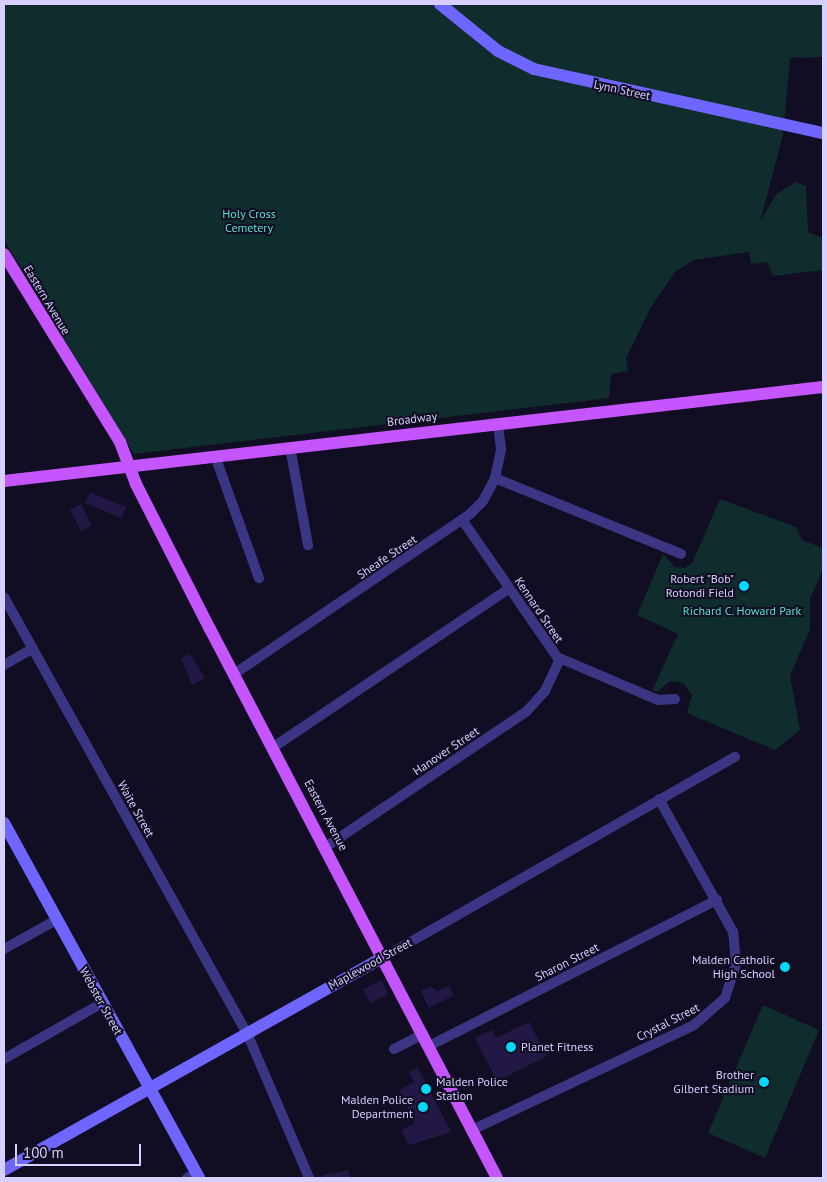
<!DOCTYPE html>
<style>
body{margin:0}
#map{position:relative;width:827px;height:1182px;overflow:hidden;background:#110d23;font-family:"PT Sans",sans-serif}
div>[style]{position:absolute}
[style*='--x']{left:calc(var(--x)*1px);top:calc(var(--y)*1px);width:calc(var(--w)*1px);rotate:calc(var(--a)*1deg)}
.green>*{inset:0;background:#102d2d}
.building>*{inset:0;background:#231845}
.street>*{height:10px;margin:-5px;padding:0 5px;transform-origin:5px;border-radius:5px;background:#3b3684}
.secondary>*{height:12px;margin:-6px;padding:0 6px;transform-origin:6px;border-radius:6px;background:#6f66ff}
.primary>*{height:12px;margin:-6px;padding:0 6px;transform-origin:6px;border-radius:6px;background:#c556ff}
.dots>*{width:14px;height:14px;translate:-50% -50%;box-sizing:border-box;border:2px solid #110d23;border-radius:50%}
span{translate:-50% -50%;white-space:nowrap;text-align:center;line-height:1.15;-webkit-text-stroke:4px #110d23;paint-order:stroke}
.street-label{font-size:12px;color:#d6cfff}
.park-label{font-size:12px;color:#56e4c5}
.poi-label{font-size:12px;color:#d6cfff}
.right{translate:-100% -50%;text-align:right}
.left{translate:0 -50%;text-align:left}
.frame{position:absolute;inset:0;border:5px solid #d6cfff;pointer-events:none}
.scale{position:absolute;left:15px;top:1144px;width:126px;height:22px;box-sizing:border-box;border:2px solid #d6cfff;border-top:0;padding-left:6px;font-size:15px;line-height:18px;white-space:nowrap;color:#d6cfff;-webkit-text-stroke:4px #110d23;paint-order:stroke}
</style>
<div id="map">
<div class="green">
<div style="clip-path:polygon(4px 4px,823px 4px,823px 57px,790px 58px,783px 135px,760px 222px,776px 194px,796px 182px,806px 186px,808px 232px,823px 238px,823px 270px,773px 276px,767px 262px,751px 264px,749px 252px,694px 260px,675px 272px,651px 307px,626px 358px,628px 371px,611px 374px,609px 398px,134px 454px,4px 240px)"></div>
<div style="clip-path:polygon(720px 499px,796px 527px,802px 540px,823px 548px,823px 569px,810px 599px,810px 629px,790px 676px,800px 730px,775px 750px,687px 713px,692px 695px,683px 683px,670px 681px,658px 691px,652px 691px,678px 634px,637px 615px,663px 554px,675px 567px,685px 568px,692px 563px)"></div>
<div style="clip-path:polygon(763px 1005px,819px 1030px,765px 1158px,708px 1133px)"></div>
</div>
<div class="building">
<div style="clip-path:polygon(90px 492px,126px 507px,122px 518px,85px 503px)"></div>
<div style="clip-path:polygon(81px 504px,92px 526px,81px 531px,70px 510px)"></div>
<div style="clip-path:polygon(190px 654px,205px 678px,192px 685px,181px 658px)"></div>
<div style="clip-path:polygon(382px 980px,388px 994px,370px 1003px,363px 989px)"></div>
<div style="clip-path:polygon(449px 985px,454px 995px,429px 1008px,421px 991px,430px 986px,437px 991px)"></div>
<div style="clip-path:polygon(529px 1022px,547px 1056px,497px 1081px,475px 1038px,492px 1030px,496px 1038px)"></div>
<div style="clip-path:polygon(418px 1068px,451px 1132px,409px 1145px,401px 1130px,415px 1123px,399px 1090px,414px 1082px,409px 1072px)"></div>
<div style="clip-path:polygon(348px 1170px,350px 1178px,323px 1178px,323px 1175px)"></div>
</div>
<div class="street">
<div style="--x:290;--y:447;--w:100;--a:79.6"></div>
<div style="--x:215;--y:456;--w:130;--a:70.2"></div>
<div style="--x:495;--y:478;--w:201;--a:22.2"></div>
<div style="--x:463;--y:521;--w:165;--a:55.3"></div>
<div style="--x:557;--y:657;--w:110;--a:23.1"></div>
<div style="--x:658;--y:700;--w:17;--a:-3"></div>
<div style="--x:4;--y:597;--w:499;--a:60.9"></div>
<div style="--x:247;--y:1033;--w:158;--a:66.8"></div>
<div style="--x:4;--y:665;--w:32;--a:-30"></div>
<div style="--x:234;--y:674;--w:285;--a:-34.1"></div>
<div style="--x:470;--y:514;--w:18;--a:-45"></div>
<div style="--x:483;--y:501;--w:26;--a:-62"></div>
<div style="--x:495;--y:478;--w:30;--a:-78"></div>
<div style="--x:501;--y:449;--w:26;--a:-97"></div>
<div style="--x:275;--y:746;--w:282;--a:-33.9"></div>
<div style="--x:327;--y:846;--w:241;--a:-34"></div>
<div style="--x:527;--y:711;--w:27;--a:-48"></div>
<div style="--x:545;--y:691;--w:35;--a:-65"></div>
<div style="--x:4;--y:949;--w:60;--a:-29.1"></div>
<div style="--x:384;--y:957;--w:404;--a:-29.7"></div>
<div style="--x:429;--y:1046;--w:323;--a:-26.9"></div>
<div style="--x:394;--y:1049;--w:33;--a:-27"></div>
<div style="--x:4;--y:1059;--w:113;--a:-29.7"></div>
<div style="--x:472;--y:1130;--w:246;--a:-25.3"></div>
<div style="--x:694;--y:1025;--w:41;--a:-41.1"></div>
<div style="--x:725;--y:998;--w:36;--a:-72"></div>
<div style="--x:736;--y:964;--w:32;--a:-95"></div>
<div style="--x:733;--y:932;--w:152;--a:-119.1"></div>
<div style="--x:187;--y:1178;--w:10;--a:-29"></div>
</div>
<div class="secondary">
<div style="--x:440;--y:4;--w:75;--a:39"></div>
<div style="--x:498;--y:51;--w:40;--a:26.6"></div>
<div style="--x:534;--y:69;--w:296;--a:12.5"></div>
<div style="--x:4;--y:823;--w:405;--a:61.2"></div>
<div style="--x:4;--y:1170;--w:436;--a:-29.3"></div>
</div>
<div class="primary">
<div style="--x:4;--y:254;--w:221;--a:58.3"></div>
<div style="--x:120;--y:442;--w:45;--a:69.1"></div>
<div style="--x:136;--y:484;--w:163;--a:63"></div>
<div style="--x:210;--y:629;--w:619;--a:62.4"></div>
<div style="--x:4;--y:481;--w:824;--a:-6.55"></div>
</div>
<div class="dots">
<div style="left:744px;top:586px;background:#00d9fa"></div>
<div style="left:785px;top:967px;background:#00d9fa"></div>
<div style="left:511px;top:1047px;background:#00d9fa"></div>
<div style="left:764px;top:1082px;background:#00d9fa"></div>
<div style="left:426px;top:1089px;background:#00d9fa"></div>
<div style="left:423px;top:1107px;background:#00d9fa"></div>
</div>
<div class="street-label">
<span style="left:622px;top:90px;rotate:12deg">Lynn Street</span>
<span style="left:47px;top:300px;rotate:59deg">Eastern Avenue</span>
<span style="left:412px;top:419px;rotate:-7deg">Broadway</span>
<span style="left:387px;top:557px;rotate:-34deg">Sheafe Street</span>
<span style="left:539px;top:610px;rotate:56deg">Kennard Street</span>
<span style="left:446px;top:751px;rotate:-34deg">Hanover Street</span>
<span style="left:136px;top:809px;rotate:61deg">Waite Street</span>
<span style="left:326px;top:815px;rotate:62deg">Eastern Avenue</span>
<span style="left:567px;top:962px;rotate:-27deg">Sharon Street</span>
<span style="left:370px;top:964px;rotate:-29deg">Maplewood Street</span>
<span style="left:101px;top:1001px;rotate:61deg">Webster Street</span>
<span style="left:668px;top:1022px;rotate:-27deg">Crystal Street</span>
</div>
<div class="park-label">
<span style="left:249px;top:221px">Holy Cross<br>Cemetery</span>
<span style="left:742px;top:611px">Richard C. Howard Park</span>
</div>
<div class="poi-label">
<span class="right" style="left:734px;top:586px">Robert "Bob"<br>Rotondi Field</span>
<span class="right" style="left:775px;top:967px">Malden Catholic<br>High School</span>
<span class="left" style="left:521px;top:1047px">Planet Fitness</span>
<span class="right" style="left:754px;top:1082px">Brother<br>Gilbert Stadium</span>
<span class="left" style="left:436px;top:1089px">Malden Police<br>Station</span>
<span class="right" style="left:413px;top:1107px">Malden Police<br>Department</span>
</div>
<div class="frame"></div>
<div class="scale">100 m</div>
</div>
